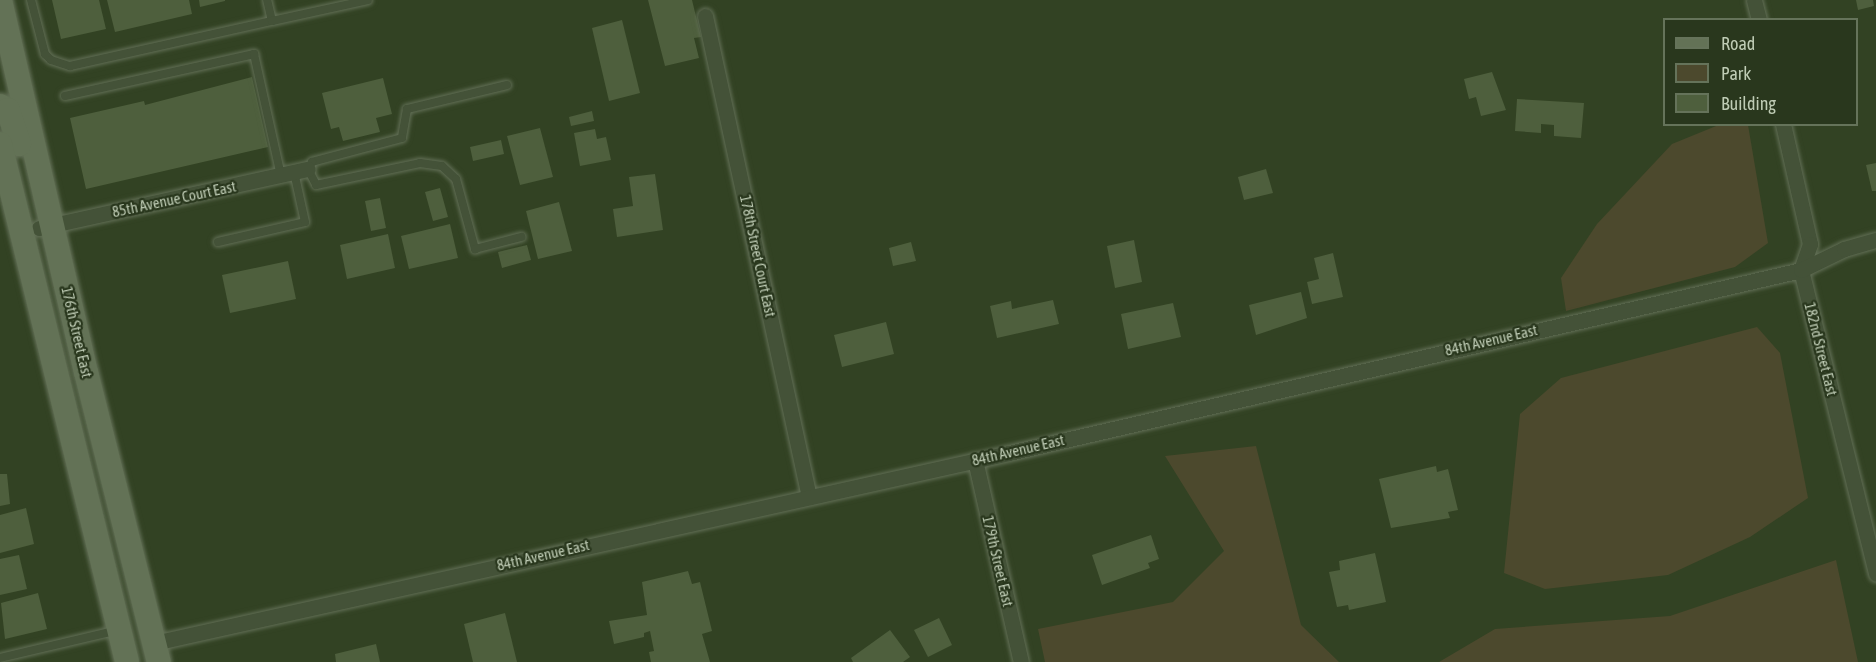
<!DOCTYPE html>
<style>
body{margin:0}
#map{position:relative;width:1876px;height:662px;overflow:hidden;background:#324223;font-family:"Asap Condensed",sans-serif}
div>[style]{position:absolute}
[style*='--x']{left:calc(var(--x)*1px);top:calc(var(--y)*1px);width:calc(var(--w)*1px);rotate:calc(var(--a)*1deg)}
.green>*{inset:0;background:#4c492d}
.building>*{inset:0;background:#4e5f3d}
.roads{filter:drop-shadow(0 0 2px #626f56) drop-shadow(0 0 2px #626f56)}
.lane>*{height:8px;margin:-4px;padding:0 4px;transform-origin:4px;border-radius:4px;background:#445238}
.street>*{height:15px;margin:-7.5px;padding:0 7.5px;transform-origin:7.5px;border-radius:7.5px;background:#445238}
.primary>*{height:24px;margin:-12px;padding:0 12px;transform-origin:12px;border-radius:12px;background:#637256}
span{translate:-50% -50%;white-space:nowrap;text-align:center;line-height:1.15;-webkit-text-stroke:4.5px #29371d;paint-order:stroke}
.street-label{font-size:15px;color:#bfccb5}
.legend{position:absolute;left:1663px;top:18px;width:195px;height:108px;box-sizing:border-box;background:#29371d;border:2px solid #65735a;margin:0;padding:8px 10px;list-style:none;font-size:18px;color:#bfccb5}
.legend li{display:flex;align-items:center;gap:12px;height:30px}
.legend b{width:30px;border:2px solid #65735a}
</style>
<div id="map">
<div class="green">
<div style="clip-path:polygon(1721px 124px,1748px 125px,1768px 243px,1735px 267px,1566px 311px,1561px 278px,1597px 224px,1672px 144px)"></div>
<div style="clip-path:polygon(1757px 327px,1780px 353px,1808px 498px,1750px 537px,1668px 575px,1545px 589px,1504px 573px,1520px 414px,1561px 378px)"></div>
<div style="clip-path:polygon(1256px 446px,1301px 625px,1339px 662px,1045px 662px,1038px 629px,1173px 602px,1224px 551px,1165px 456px)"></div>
<div style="clip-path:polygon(1836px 560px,1858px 662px,1439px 662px,1495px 629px,1670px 616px)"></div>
</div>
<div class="building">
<div style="clip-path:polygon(52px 0,99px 0,106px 29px,61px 39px)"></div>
<div style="clip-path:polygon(107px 0,189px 0,192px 14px,115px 32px)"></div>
<div style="clip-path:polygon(199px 0,225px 0,225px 1px,200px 7px)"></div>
<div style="clip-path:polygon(648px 0,692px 0,701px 37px,694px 38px,699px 58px,665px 66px)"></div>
<div style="clip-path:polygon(1856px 0,1873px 0,1874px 6px,1858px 10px)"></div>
<div style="clip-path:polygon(622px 20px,640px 93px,609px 101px,592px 28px)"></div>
<div style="clip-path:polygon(1492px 72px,1506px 110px,1481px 116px,1476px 97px,1469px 99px,1464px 79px)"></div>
<div style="clip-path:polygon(252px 77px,268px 147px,86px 189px,70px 118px,144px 101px,145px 105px)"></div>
<div style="clip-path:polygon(383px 78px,392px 114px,376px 118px,380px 132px,343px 141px,339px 127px,331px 129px,322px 93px)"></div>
<div style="clip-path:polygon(1517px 99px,1584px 103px,1581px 138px,1554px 136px,1554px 125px,1541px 124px,1541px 133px,1515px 131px)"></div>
<div style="clip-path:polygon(592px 111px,594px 121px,571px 126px,569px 117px)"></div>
<div style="clip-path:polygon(540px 128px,553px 177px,520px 185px,507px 136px)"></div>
<div style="clip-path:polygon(595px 129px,597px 139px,606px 137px,611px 160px,580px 166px,574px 133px)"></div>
<div style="clip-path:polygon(501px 140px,504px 154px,473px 161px,470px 147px)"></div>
<div style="clip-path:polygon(1876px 163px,1876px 191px,1872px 191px,1866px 165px)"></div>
<div style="clip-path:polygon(1266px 169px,1273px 193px,1244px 200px,1238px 177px)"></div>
<div style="clip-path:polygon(655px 174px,663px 230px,617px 237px,613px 209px,633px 206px,629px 177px)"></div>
<div style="clip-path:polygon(440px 188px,448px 217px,433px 221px,425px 192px)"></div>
<div style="clip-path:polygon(380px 198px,386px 228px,371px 231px,365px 201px)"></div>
<div style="clip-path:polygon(559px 202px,572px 251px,538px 259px,526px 211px)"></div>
<div style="clip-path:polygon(450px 224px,458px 258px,409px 269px,401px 236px)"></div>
<div style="clip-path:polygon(388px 234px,395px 268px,347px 279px,340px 245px)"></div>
<div style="clip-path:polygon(1134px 240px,1142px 282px,1115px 288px,1107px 246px)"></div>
<div style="clip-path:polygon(911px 242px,916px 261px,893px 266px,889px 248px)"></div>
<div style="clip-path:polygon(527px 245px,531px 260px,502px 268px,498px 252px)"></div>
<div style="clip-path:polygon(1333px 253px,1343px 297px,1312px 304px,1307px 282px,1319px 279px,1314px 258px)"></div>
<div style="clip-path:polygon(288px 261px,296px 299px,230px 313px,222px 275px)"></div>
<div style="clip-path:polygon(1301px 292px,1307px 318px,1256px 335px,1249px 305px)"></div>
<div style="clip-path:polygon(1053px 300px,1059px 324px,997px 338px,990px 306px,1011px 301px,1012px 309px)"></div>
<div style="clip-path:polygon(1173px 303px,1181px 337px,1128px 349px,1121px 314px)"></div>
<div style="clip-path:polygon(886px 322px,894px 354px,842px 367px,834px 335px)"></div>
<div style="clip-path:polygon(1436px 466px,1437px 472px,1448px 469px,1458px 510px,1448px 512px,1450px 518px,1391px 528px,1379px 479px)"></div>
<div style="clip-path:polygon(0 474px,7px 474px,10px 504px,0 506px)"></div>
<div style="clip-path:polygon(26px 508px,34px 544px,0 553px,0 515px)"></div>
<div style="clip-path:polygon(1151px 535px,1159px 559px,1148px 563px,1150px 568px,1102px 585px,1092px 555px)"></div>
<div style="clip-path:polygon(1375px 553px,1386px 602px,1349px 610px,1348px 605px,1337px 607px,1329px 572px,1340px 570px,1339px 561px)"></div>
<div style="clip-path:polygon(19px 555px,27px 589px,0 595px,0 559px)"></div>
<div style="clip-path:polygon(688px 571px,692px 584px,700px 582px,712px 631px,702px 634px,710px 662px,651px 662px,649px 652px,654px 651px,650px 631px,644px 633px,644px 637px,614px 644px,609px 621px,647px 615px,642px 582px)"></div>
<div style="clip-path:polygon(38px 593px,47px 629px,5px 639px,1px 603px)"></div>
<div style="clip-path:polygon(505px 613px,517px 662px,473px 662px,464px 624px)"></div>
<div style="clip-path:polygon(939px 618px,952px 645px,928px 657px,914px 630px)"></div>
<div style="clip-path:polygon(890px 630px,910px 657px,903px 662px,853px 662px,851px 658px)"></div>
<div style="clip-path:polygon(376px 644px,380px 662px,336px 662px,335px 654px)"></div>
</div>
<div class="roads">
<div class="lane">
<div style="--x:31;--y:0;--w:56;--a:75.5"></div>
<div style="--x:45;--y:54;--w:8;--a:45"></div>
<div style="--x:51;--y:60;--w:20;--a:18"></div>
<div style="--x:70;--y:66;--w:207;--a:-12.6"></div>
<div style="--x:272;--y:21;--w:22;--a:-103"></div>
<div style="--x:272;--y:21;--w:98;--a:-12.3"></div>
<div style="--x:507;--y:85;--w:103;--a:166.5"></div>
<div style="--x:407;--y:109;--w:29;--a:100"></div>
<div style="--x:402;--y:138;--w:93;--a:165.1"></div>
<div style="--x:312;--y:162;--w:8;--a:120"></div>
<div style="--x:308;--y:169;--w:18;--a:63"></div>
<div style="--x:316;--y:185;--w:106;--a:-11.9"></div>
<div style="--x:420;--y:163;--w:22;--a:8"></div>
<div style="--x:442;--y:166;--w:19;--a:43"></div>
<div style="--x:456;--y:179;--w:73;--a:74.8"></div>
<div style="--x:475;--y:249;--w:48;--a:-14.6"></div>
<div style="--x:65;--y:96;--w:194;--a:-12.5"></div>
<div style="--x:254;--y:54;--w:125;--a:77.5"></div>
<div style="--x:218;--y:242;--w:89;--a:-12.9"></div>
<div style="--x:305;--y:222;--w:51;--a:-102.4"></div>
<div style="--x:0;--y:658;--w:121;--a:-13.3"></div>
</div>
<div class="street">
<div style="--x:1754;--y:0;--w:21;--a:76"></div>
<div style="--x:705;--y:16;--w:492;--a:77.8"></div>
<div style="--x:1783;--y:124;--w:123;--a:77.3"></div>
<div style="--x:1810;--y:244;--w:28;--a:109"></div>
<div style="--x:1801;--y:270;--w:313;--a:76.1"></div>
<div style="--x:39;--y:228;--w:275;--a:-12.4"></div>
<div style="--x:975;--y:460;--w:207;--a:77.2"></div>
<div style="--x:154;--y:643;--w:876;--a:-12.53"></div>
<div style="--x:1009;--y:453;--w:813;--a:-13.01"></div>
<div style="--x:1801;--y:270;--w:48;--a:-26"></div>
<div style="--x:1844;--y:249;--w:33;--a:-16"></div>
</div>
<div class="primary">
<div style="--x:0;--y:0;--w:382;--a:77"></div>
<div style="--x:86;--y:372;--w:299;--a:75.9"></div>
<div style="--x:0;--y:106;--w:9;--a:27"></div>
<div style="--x:8;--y:110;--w:36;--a:72"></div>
<div style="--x:0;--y:144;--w:533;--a:76.22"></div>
</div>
</div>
<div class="street-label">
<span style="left:174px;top:199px;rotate:-12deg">85th Avenue Court East</span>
<span style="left:758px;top:256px;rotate:78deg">178th Street Court East</span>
<span style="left:77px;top:332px;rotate:77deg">176th Street East</span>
<span style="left:1491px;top:340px;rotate:-13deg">84th Avenue East</span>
<span style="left:1821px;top:349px;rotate:76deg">182nd Street East</span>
<span style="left:1018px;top:450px;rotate:-13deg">84th Avenue East</span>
<span style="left:543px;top:555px;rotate:-13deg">84th Avenue East</span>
<span style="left:998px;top:561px;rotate:77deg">179th Street East</span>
</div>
<ul class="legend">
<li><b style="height:8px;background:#637256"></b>Road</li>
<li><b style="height:16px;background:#4c492d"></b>Park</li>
<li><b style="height:16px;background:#4e5f3d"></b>Building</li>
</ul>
</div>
